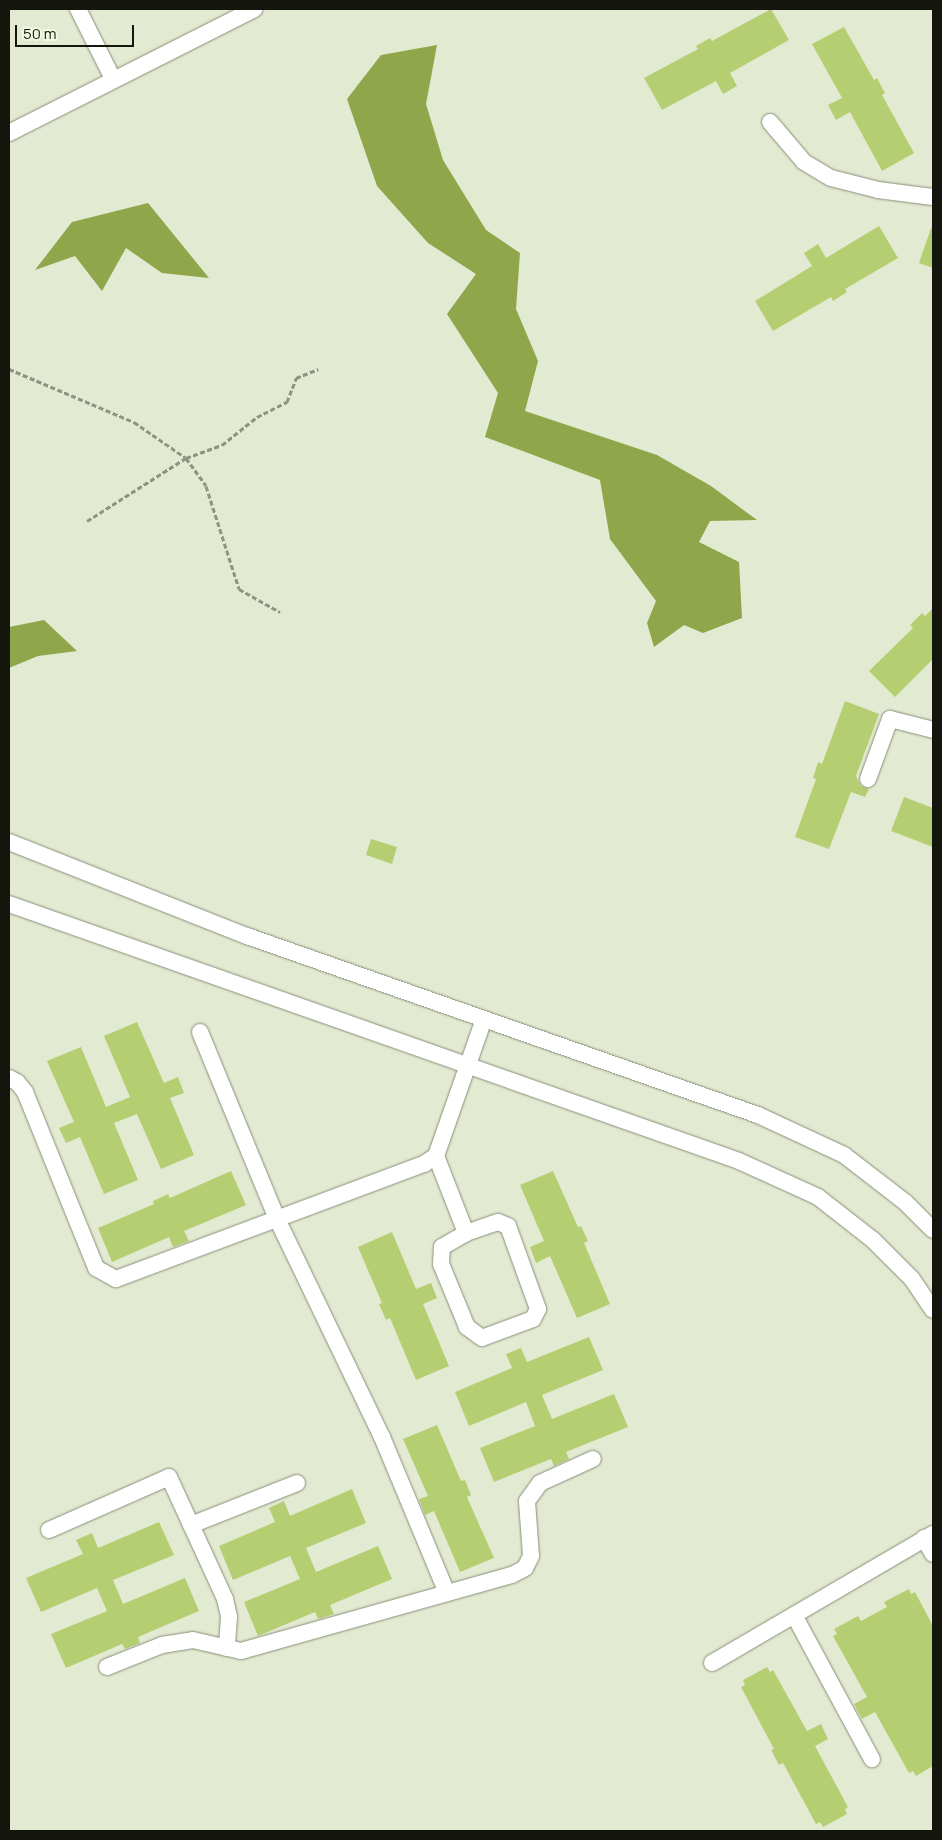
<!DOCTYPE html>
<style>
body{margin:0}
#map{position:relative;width:942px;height:1840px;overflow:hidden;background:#e3ead2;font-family:Manrope,sans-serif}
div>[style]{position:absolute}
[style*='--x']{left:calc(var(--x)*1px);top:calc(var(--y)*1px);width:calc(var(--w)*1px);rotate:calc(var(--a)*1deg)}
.water>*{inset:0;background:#8fa64a}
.building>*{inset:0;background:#b6ce72}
.path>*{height:3px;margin-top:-1.5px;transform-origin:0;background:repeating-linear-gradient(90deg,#8f9482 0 5px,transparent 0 7.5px)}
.roads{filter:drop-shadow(0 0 1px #888e78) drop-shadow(0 0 1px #888e78)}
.minor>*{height:16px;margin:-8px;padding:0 8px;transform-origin:8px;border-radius:8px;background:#fff}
span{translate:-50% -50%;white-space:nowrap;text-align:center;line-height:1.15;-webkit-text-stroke:4.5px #f0f8df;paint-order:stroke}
.frame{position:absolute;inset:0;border:10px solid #14160e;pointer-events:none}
.scale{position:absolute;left:15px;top:25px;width:119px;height:22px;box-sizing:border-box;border:2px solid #14160e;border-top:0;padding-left:6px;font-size:15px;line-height:18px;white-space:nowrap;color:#14160e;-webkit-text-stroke:4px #f0f8df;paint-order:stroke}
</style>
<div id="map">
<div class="water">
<div style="clip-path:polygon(437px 45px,426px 104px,443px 160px,486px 230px,520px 253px,516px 309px,538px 361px,525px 411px,657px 455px,711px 486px,757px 520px,710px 521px,699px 542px,739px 562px,742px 618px,703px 633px,684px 625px,654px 647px,647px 623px,656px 601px,610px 539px,600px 480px,485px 437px,498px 393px,447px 314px,476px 274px,428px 243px,377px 186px,347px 99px,381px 55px)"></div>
<div style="clip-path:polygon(148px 203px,209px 278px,162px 273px,126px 248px,102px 291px,75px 256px,35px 270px,72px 222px)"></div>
<div style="clip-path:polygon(44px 620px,77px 651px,38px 656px,9px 668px,9px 627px)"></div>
</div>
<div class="building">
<div style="clip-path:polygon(771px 9px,789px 40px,730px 73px,737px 86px,723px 94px,716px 81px,662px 110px,644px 78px,698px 49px,696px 46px,710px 38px,712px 41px)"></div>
<div style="clip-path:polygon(844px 27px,874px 80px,877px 78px,885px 93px,882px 95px,914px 153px,882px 171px,850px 112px,836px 120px,828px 105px,842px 98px,812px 44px)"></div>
<div style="clip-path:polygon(879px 226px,898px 258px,845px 289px,847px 292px,833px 301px,831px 297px,773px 331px,755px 301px,812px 266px,804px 253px,818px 244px,826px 258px)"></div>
<div style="clip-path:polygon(931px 228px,933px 228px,933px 268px,919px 263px)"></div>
<div style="clip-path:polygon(933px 608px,933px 659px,895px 697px,869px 671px,913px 628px,910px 625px,922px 613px,925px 616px)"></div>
<div style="clip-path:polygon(845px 701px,879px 714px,856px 776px,861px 786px,869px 789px,865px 797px,851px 792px,829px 849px,795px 837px,816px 779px,813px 778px,818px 762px,822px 764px)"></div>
<div style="clip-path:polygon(904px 797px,933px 808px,933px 847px,891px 831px)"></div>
<div style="clip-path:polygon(371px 839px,397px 847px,392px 864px,366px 855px)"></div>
<div style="clip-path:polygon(137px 1022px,164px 1083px,178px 1077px,184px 1093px,170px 1098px,194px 1155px,161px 1169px,137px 1114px,114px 1123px,138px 1180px,104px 1194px,80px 1137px,66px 1143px,59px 1128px,74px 1122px,47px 1061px,81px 1047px,106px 1107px,130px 1097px,104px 1036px)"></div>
<div style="clip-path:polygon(231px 1171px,246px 1205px,184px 1231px,189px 1241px,173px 1247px,169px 1237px,112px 1262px,98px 1228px,154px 1204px,153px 1201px,168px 1194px,170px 1198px)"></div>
<div style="clip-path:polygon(553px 1171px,578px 1227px,581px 1226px,588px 1241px,584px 1243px,610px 1304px,577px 1318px,550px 1256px,536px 1263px,530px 1247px,544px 1241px,520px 1185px)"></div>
<div style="clip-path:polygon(392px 1232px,416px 1289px,431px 1283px,437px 1298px,423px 1304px,449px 1366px,416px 1380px,390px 1318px,386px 1320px,379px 1304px,382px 1303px,358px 1247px)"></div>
<div style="clip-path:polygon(589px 1337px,603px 1370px,542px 1395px,552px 1419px,614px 1394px,628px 1427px,566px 1452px,569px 1459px,554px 1466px,551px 1459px,494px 1482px,480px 1448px,535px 1426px,526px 1402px,469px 1426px,455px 1392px,512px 1368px,506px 1354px,521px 1348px,527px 1362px)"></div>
<div style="clip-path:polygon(437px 1425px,461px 1481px,465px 1480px,471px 1495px,467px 1497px,494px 1558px,460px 1572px,434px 1511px,425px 1515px,419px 1499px,428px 1496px,403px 1439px)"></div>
<div style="clip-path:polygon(352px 1489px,366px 1523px,306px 1548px,316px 1572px,378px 1546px,392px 1579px,330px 1605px,334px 1614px,318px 1619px,315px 1612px,258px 1636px,244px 1602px,300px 1579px,290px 1556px,233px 1580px,219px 1546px,275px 1522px,269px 1508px,284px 1501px,290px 1516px)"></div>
<div style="clip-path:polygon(159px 1522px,174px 1555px,113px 1580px,123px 1604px,185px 1578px,199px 1611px,138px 1637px,140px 1643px,125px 1649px,122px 1644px,66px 1668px,51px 1634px,107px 1611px,97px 1588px,41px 1612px,26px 1578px,83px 1554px,76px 1540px,92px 1533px,98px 1548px)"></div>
<div style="clip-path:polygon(909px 1589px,911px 1594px,915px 1592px,933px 1626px,933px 1766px,916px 1776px,913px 1771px,909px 1773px,875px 1712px,862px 1719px,854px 1704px,867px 1697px,833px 1636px,837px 1634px,834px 1629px,858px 1616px,861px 1621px,887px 1607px,884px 1602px)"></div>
<div style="clip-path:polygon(767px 1667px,770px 1672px,773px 1670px,807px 1731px,821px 1724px,828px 1739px,815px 1746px,848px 1807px,845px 1809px,847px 1814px,823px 1827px,820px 1822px,816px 1824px,783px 1763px,779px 1765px,771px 1750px,774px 1749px,741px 1687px,745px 1685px,743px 1680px)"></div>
</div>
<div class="path">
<div style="--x:9;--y:369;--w:136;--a:23"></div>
<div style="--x:134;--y:422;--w:63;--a:34.7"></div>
<div style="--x:186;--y:458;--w:34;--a:54"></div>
<div style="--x:206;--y:486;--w:108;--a:72.2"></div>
<div style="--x:239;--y:589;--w:47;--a:29.3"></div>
<div style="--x:87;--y:521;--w:117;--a:-32.5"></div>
<div style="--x:186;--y:458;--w:38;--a:-20"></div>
<div style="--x:222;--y:445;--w:45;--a:-38.7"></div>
<div style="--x:257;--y:417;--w:34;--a:-27"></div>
<div style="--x:287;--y:402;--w:26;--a:-69"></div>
<div style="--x:296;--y:378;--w:24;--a:-22"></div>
</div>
<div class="roads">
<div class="minor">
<div style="--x:78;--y:9;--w:78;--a:63.4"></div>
<div style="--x:770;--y:122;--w:52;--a:49.6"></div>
<div style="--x:804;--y:162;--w:31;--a:31"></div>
<div style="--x:831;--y:178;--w:49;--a:14.3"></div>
<div style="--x:878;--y:190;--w:55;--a:7.3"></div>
<div style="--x:9;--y:133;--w:275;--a:-26.8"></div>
<div style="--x:868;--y:779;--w:64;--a:-69.9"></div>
<div style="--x:890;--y:719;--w:44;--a:14.3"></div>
<div style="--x:9;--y:842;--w:256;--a:21.6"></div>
<div style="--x:247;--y:936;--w:541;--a:19.31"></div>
<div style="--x:758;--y:1115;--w:95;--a:24.9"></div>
<div style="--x:844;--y:1155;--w:78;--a:37.7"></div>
<div style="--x:906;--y:1203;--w:38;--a:45"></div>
<div style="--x:9;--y:904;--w:774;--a:19.39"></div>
<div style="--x:739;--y:1161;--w:87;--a:24.5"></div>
<div style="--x:818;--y:1197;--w:70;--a:38"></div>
<div style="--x:873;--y:1240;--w:55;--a:45"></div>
<div style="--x:912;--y:1279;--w:37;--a:56"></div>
<div style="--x:200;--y:1032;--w:202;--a:67.6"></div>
<div style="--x:277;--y:1219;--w:242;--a:64.3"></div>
<div style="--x:382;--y:1437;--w:169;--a:67.4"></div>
<div style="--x:9;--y:1078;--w:9;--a:27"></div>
<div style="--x:17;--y:1082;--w:13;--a:51"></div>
<div style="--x:25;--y:1092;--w:190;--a:68"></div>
<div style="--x:96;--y:1268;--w:23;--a:29"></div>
<div style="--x:116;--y:1279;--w:329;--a:-20.5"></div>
<div style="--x:424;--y:1164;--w:14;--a:-34"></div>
<div style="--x:436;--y:1156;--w:145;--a:-70.7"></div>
<div style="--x:436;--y:1156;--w:83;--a:68.7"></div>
<div style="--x:498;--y:1222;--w:11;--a:22"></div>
<div style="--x:508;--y:1226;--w:88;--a:70.1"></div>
<div style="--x:538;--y:1309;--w:11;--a:117"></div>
<div style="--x:533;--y:1319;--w:54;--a:159.6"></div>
<div style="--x:482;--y:1338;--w:19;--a:-144"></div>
<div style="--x:467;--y:1327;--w:68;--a:-112.4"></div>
<div style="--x:441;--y:1264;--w:17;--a:-87"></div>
<div style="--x:442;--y:1247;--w:28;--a:-30"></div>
<div style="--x:466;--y:1233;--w:34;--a:-19"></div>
<div style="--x:191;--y:1525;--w:114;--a:-21.6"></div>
<div style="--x:49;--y:1530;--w:131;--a:-23.8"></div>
<div style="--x:169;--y:1477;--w:134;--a:65.3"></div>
<div style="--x:225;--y:1599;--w:18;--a:77"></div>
<div style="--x:229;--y:1617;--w:31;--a:94"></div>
<div style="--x:924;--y:1538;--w:18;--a:61"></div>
<div style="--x:794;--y:1615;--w:164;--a:61.6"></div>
<div style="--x:712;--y:1663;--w:256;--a:-30.3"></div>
<div style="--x:107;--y:1667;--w:59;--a:-21.8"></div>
<div style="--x:162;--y:1645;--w:31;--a:-9"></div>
<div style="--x:193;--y:1640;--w:49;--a:12.9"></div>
<div style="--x:241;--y:1651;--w:281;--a:-15.7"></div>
<div style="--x:512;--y:1575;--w:15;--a:-28"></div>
<div style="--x:525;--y:1568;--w:13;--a:-63"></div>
<div style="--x:531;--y:1556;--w:55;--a:-94.2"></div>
<div style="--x:527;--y:1501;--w:22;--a:-54"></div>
<div style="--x:540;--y:1483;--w:58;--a:-24.4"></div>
</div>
</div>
<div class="frame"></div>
<div class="scale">50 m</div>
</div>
